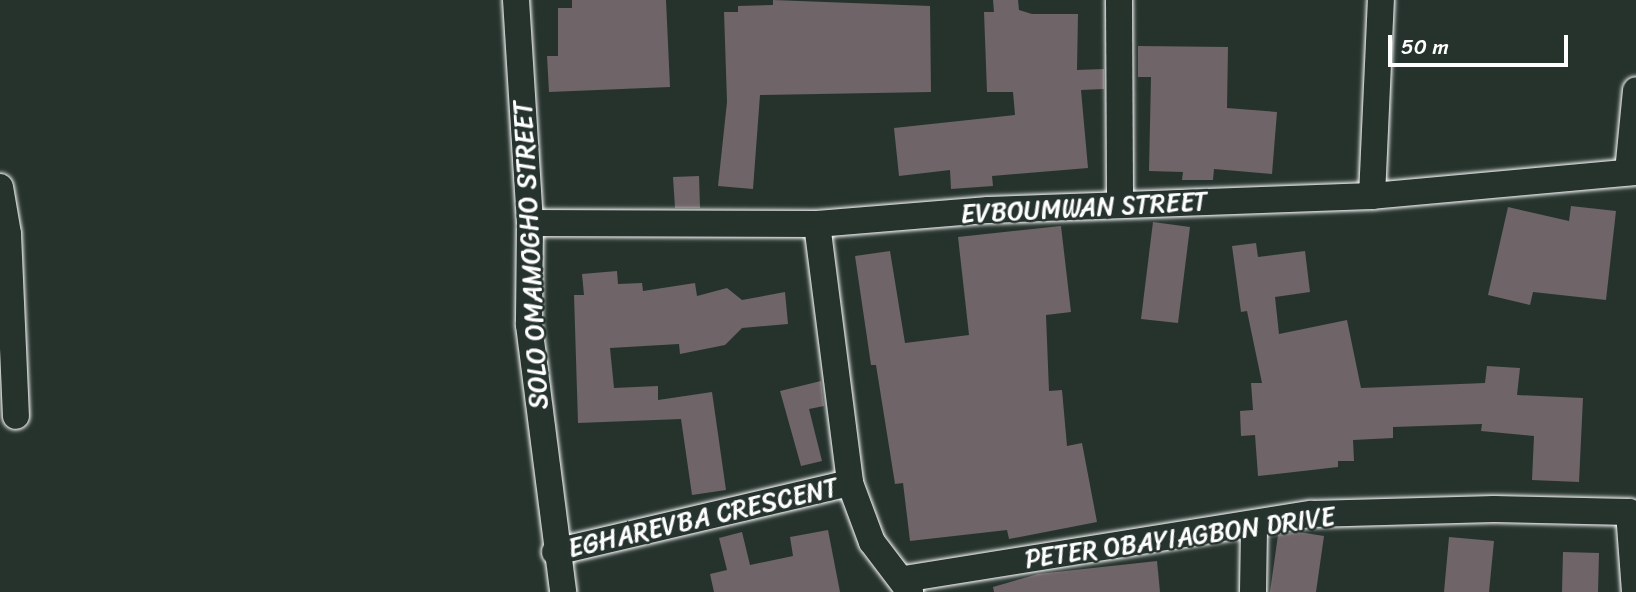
<!DOCTYPE html>
<style>
body{margin:0}
#map{position:relative;width:1636px;height:592px;overflow:hidden;background:#26332d;font-family:Sriracha,sans-serif}
div>[style]{position:absolute}
[style*='--x']{left:calc(var(--x)*1px);top:calc(var(--y)*1px);width:calc(var(--w)*1px);rotate:calc(var(--a)*1deg)}
.building>*{inset:0;background:#6f6468}
.roads{filter:drop-shadow(0 0 2px #fff) drop-shadow(0 0 2px #fff)}
.minor>*{height:26px;margin:-13px;padding:0 13px;transform-origin:13px;border-radius:13px;background:#26332d}
span{translate:-50% -50%;white-space:nowrap;text-align:center;line-height:1.15;-webkit-text-stroke:5px #26332d;paint-order:stroke}
.street-label{font-size:26px;color:#fff}
.scale{position:absolute;left:1388px;top:35px;width:180px;height:32px;box-sizing:border-box;border:4px solid #fff;border-top:0;padding-left:9px;font-size:21px;line-height:24px;white-space:nowrap;color:#fff;-webkit-text-stroke:5px #26332d;paint-order:stroke}
</style>
<div id="map">
<div class="building">
<div style="clip-path:polygon(572px 0,666px 0,670px 87px,549px 92px,547px 56px,558px 56px,558px 8px,572px 8px)"></div>
<div style="clip-path:polygon(773px 0,930px 6px,931px 92px,760px 95px,753px 189px,718px 186px,727px 102px,724px 12px,738px 12px,738px 6px,773px 5px)"></div>
<div style="clip-path:polygon(993px 0,1018px 0,1019px 10px,1032px 14px,1078px 14px,1077px 70px,1104px 69px,1104px 89px,1081px 90px,1088px 168px,992px 176px,993px 186px,951px 189px,950px 170px,899px 176px,894px 128px,1015px 115px,1013px 92px,987px 92px,984px 12px,994px 12px)"></div>
<div style="clip-path:polygon(1138px 46px,1228px 47px,1227px 108px,1277px 112px,1272px 174px,1214px 169px,1213px 180px,1182px 180px,1183px 172px,1149px 171px,1151px 77px,1138px 77px)"></div>
<div style="clip-path:polygon(699px 176px,700px 208px,675px 208px,673px 177px)"></div>
<div style="clip-path:polygon(1571px 206px,1616px 211px,1606px 300px,1533px 292px,1530px 305px,1488px 295px,1508px 207px,1569px 221px)"></div>
<div style="clip-path:polygon(1153px 222px,1190px 227px,1178px 323px,1141px 319px)"></div>
<div style="clip-path:polygon(1061px 226px,1071px 312px,1046px 315px,1049px 391px,1062px 390px,1067px 446px,1082px 443px,1097px 522px,1009px 539px,1007px 530px,910px 541px,903px 483px,895px 484px,876px 365px,871px 365px,855px 256px,890px 251px,905px 343px,969px 335px,958px 237px)"></div>
<div style="clip-path:polygon(1256px 243px,1258px 257px,1305px 251px,1310px 292px,1275px 297px,1279px 334px,1347px 320px,1361px 388px,1485px 383px,1487px 366px,1520px 368px,1517px 395px,1583px 398px,1579px 482px,1532px 480px,1534px 436px,1481px 431px,1482px 424px,1393px 427px,1393px 438px,1353px 440px,1354px 461px,1338px 461px,1338px 467px,1258px 476px,1255px 435px,1241px 436px,1240px 411px,1253px 410px,1251px 383px,1262px 383px,1247px 311px,1241px 312px,1232px 246px)"></div>
<div style="clip-path:polygon(617px 271px,618px 284px,642px 283px,643px 291px,695px 283px,697px 296px,727px 288px,742px 300px,785px 292px,788px 324px,742px 328px,725px 345px,680px 354px,679px 344px,610px 348px,614px 388px,658px 386px,658px 400px,712px 392px,726px 490px,692px 495px,681px 419px,578px 423px,574px 295px,584px 295px,582px 274px)"></div>
<div style="clip-path:polygon(821px 381px,824px 406px,809px 409px,822px 461px,801px 466px,780px 391px)"></div>
<div style="clip-path:polygon(828px 530px,840px 592px,714px 592px,710px 574px,727px 570px,719px 538px,742px 532px,750px 565px,793px 556px,790px 537px)"></div>
<div style="clip-path:polygon(1299px 532px,1324px 536px,1316px 592px,1270px 592px,1278px 535px)"></div>
<div style="clip-path:polygon(1449px 537px,1494px 541px,1489px 592px,1444px 592px)"></div>
<div style="clip-path:polygon(1563px 552px,1599px 553px,1598px 592px,1562px 592px)"></div>
<div style="clip-path:polygon(1157px 561px,1160px 592px,994px 592px,993px 587px,1038px 574px)"></div>
</div>
<div class="roads">
<div class="minor">
<div style="--x:516;--y:0;--w:223;--a:86.4"></div>
<div style="--x:530;--y:223;--w:102;--a:90.6"></div>
<div style="--x:529;--y:325;--w:269;--a:82.7"></div>
<div style="--x:1119;--y:0;--w:205;--a:89.7"></div>
<div style="--x:1628;--y:172;--w:82;--a:-84.4"></div>
<div style="--x:0;--y:187;--w:48;--a:80.3"></div>
<div style="--x:8;--y:234;--w:182;--a:87.5"></div>
<div style="--x:1372;--y:196;--w:196;--a:-87.4"></div>
<div style="--x:530;--y:223;--w:287;--a:0.2"></div>
<div style="--x:817;--y:224;--w:172;--a:-4.7"></div>
<div style="--x:988;--y:210;--w:384;--a:-2.1"></div>
<div style="--x:1372;--y:196;--w:265;--a:-5.2"></div>
<div style="--x:817;--y:224;--w:261;--a:82.7"></div>
<div style="--x:850;--y:483;--w:63;--a:69.6"></div>
<div style="--x:872;--y:542;--w:63;--a:52.8"></div>
<div style="--x:555;--y:552;--w:303;--a:-13.2"></div>
<div style="--x:904;--y:579;--w:413;--a:-9.1"></div>
<div style="--x:1312;--y:514;--w:182;--a:-1.6"></div>
<div style="--x:1494;--y:509;--w:135;--a:1.3"></div>
<div style="--x:1629;--y:512;--w:80;--a:85.7"></div>
<div style="--x:1253;--y:592;--w:66;--a:-89.1"></div>
</div>
</div>
<div class="street-label">
<span style="left:1084px;top:208px;rotate:-3deg">EVBOUMWAN STREET</span>
<span style="left:531px;top:255px;rotate:-93deg">SOLO OMAMOGHO STREET</span>
<span style="left:703px;top:518px;rotate:-13deg">EGHAREVBA CRESCENT</span>
<span style="left:1180px;top:538px;rotate:-8deg">PETER OBAYIAGBON DRIVE</span>
</div>
<div class="scale">50 m</div>
</div>
